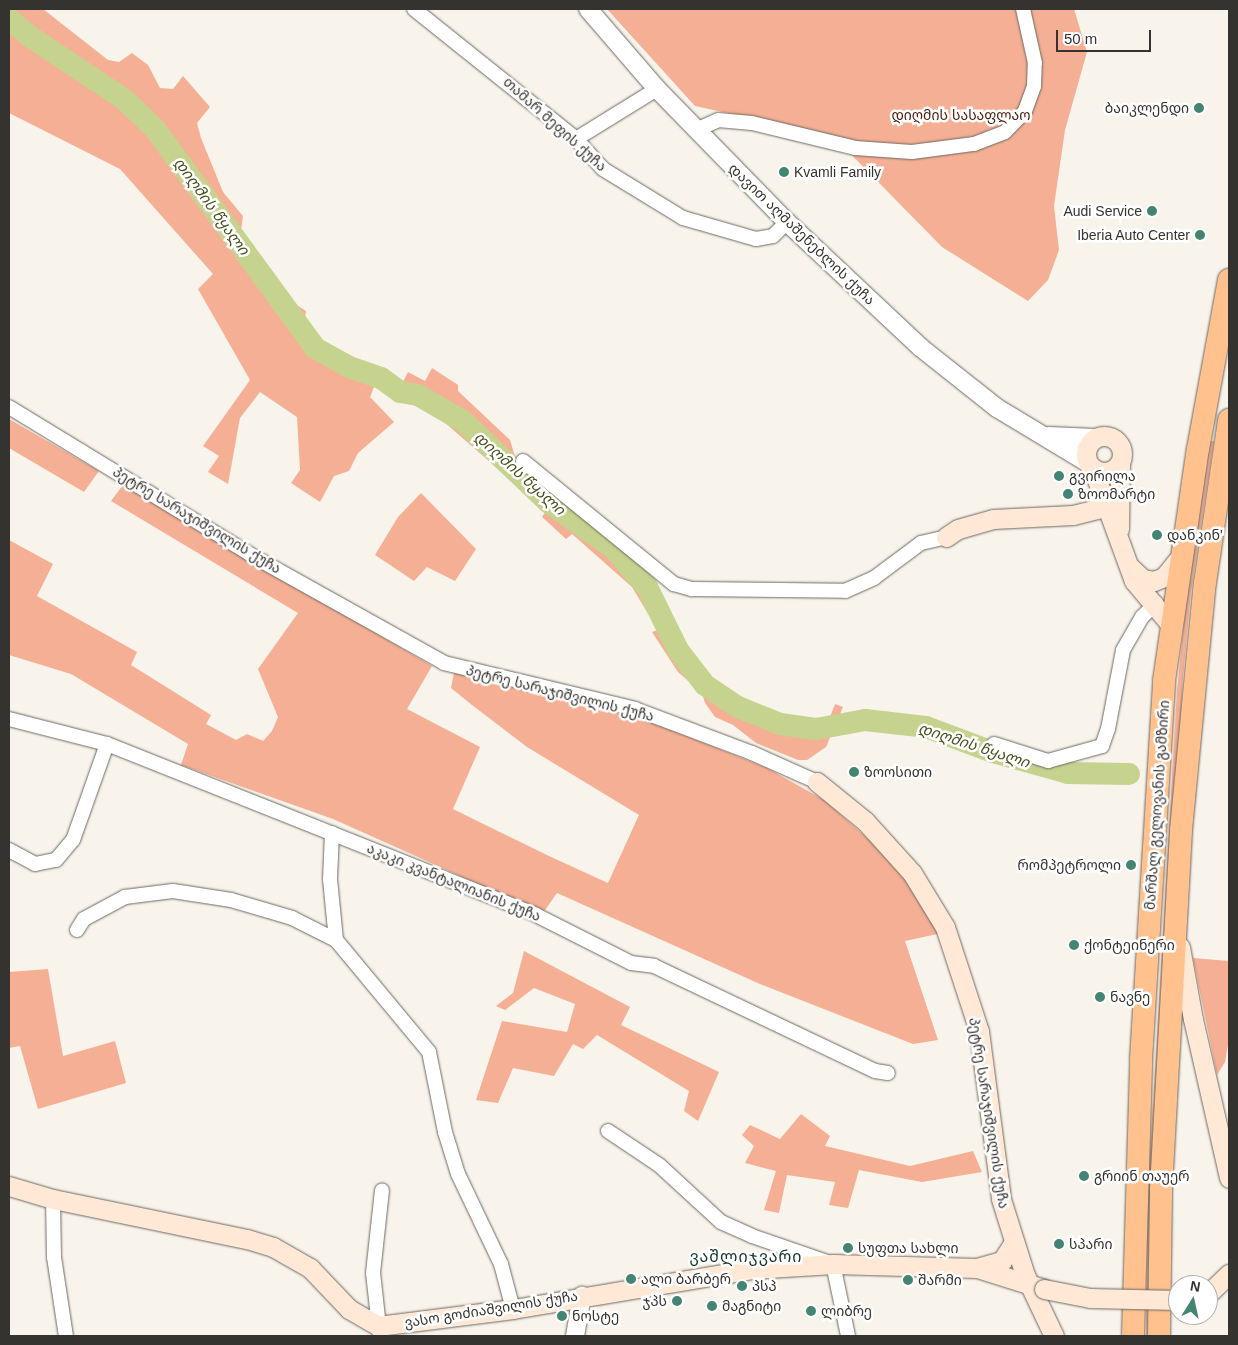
<!DOCTYPE html>
<meta charset="utf-8">
<style>
body{margin:0}
#map{position:relative;width:1238px;height:1345px;overflow:hidden;background:#f8f3eb;font-family:Arial,"Noto Sans Georgian",sans-serif}
div>[style]{position:absolute}
[style*='--x']{left:calc(var(--x)*1px);top:calc(var(--y)*1px);width:calc(var(--w)*1px);rotate:calc(var(--a)*1deg)}
.green>*{inset:0;background:#f5af94}
.river>*{height:22px;margin:-11px;padding:0 11px;transform-origin:11px;border-radius:11px;background:#c6d38e}
.roads{filter:drop-shadow(0 0 1px #6d6962) drop-shadow(0 0 1px #6d6962)}
.minor>*{height:14px;margin:-7px;padding:0 7px;transform-origin:7px;border-radius:7px;background:#fff}
.tertiary>*{height:18px;margin:-9px;padding:0 9px;transform-origin:9px;border-radius:9px;background:#fff}
.secondary>*{height:19px;margin:-9.5px;padding:0 9.5px;transform-origin:9.5px;border-radius:9.5px;background:#ffe8d5}
.secondary>.ring{margin:-9.5px;padding:0;box-sizing:content-box;background:none;border:19px solid #ffe8d5;border-radius:50%}
.trunk>*{height:22px;margin:-11px;padding:0 11px;transform-origin:11px;border-radius:11px;background:#ffc28e}
.bridges{filter:drop-shadow(0 0 1px #6d6962) drop-shadow(0 0 1px #6d6962)}
.secondary-bridge>*{height:19px;margin:-9.5px;padding:0 9.5px;transform-origin:9.5px;border-radius:9.5px;background:#ffe8d5}
.dots>*{width:14px;height:14px;translate:-50% -50%;box-sizing:border-box;border:2px solid #fff;border-radius:50%}
span{translate:-50% -50%;white-space:nowrap;text-align:center;line-height:1.15;-webkit-text-stroke:5px #fff;paint-order:stroke}
.poi-label{font-size:14px;color:#353330}
.right{translate:-100% -50%;text-align:right}
.left{translate:0 -50%;text-align:left}
.park-label{font-size:14px;color:#4b1e0c}
.street-label{font-size:14px;color:#353330}
.water-label{font-size:15px;color:#48501d;font-style:italic}
.quarter-label{font-size:16px;color:#16352d;letter-spacing:1px}
.frame{position:absolute;inset:0;border:10px solid #353330;pointer-events:none}
.north{position:absolute;left:1168px;top:1275px;width:50px;height:50px;box-sizing:border-box;background:#fff;border:1px solid #aeadac;border-radius:50%;rotate:10deg;font-size:14px;font-weight:700;line-height:20px;text-align:center;color:#353330}
.north::after{content:'';display:block;margin:auto;width:18px;height:22px;background:#438473;clip-path:polygon(50% 0,100% 100%,50% 72%,0 100%)}
.scale{position:absolute;left:1056px;top:30px;width:95px;height:22px;box-sizing:border-box;border:2px solid #353330;border-top:0;padding-left:6px;font-size:15px;line-height:18px;white-space:nowrap;color:#353330;-webkit-text-stroke:4px #fff;paint-order:stroke}
</style>
<div id="map">
<div class="green">
<div style="clip-path:polygon(9px 9px,43px 9px,108px 60px,119px 62px,132px 53px,148px 65px,160px 88px,173px 89px,183px 76px,210px 107px,197px 123px,201px 138px,223px 192px,243px 216px,241px 230px,292px 302px,306px 311px,304px 323px,319px 343px,348px 361px,403px 382px,408px 372px,425px 381px,432px 368px,458px 385px,458px 391px,510px 440px,516px 460px,648px 568px,643px 572px,684px 650px,692px 654px,699px 668px,763px 712px,794px 719px,823px 721px,830px 717px,835px 704px,843px 707px,826px 747px,807px 760px,798px 760px,756px 743px,733px 725px,715px 717px,705px 703px,702px 693px,678px 672px,652px 632px,658px 630px,632px 587px,572px 534px,566px 539px,542px 517px,546px 511px,427px 407px,374px 387px,370px 397px,394px 422px,358px 453px,349px 471px,334px 476px,320px 502px,291px 483px,300px 470px,297px 417px,260px 392px,240px 418px,228px 484px,208px 472px,219px 456px,203px 446px,250px 380px,198px 289px,213px 274px,120px 169px,9px 113px)"></div>
<div style="clip-path:polygon(607px 9px,1074px 9px,1087px 52px,1065px 130px,1054px 206px,1059px 250px,1048px 280px,1028px 301px,942px 247px,833px 136px,695px 106px)"></div>
<div style="clip-path:polygon(9px 419px,99px 471px,84px 492px,9px 448px)"></div>
<div style="clip-path:polygon(1210px 441px,1214px 441px,1191px 592px,1183px 677px,1149px 1336px,1146px 1336px,1147px 1206px,1177px 690px,1187px 592px)"></div>
<div style="clip-path:polygon(123px 485px,432px 666px,407px 709px,480px 747px,453px 809px,551px 857px,608px 883px,639px 815px,527px 747px,472px 705px,451px 688px,454px 673px,624px 711px,767px 768px,824px 800px,892px 860px,919px 894px,942px 933px,905px 941px,938px 1040px,913px 1044px,760px 984px,557px 893px,543px 913px,333px 819px,181px 765px,188px 744px,71px 674px,9px 655px,9px 540px,53px 564px,37px 596px,137px 652px,131px 665px,211px 715px,206px 724px,236px 740px,247px 734px,263px 741px,272px 731px,278px 717px,258px 669px,298px 613px,111px 501px)"></div>
<div style="clip-path:polygon(421px 493px,476px 549px,455px 581px,427px 567px,414px 581px,375px 555px,398px 517px)"></div>
<div style="clip-path:polygon(524px 951px,630px 1007px,621px 1025px,719px 1072px,698px 1121px,684px 1111px,689px 1091px,597px 1035px,583px 1049px,573px 1044px,554px 1076px,513px 1068px,498px 1103px,476px 1100px,502px 1021px,567px 1032px,575px 1004px,534px 988px,505px 1010px,496px 1006px,513px 993px)"></div>
<div style="clip-path:polygon(1193px 958px,1229px 961px,1229px 1039px,1225px 1062px,1217px 1075px)"></div>
<div style="clip-path:polygon(48px 969px,63px 1056px,115px 1041px,126px 1083px,38px 1109px,20px 1046px,9px 1048px,9px 972px)"></div>
<div style="clip-path:polygon(801px 1114px,830px 1136px,825px 1146px,910px 1166px,973px 1151px,982px 1172px,922px 1182px,859px 1170px,848px 1208px,829px 1205px,835px 1182px,787px 1175px,779px 1213px,764px 1210px,776px 1171px,745px 1163px,754px 1146px,742px 1135px,750px 1125px,780px 1139px)"></div>
</div>
<div class="river">
<div style="--x:9;--y:19;--w:26;--a:40"></div>
<div style="--x:29;--y:36;--w:114;--a:33.6"></div>
<div style="--x:124;--y:99;--w:43;--a:44.1"></div>
<div style="--x:155;--y:129;--w:271;--a:53.8"></div>
<div style="--x:315;--y:348;--w:39;--a:29"></div>
<div style="--x:349;--y:367;--w:34;--a:19"></div>
<div style="--x:381;--y:378;--w:24;--a:36"></div>
<div style="--x:400;--y:392;--w:18;--a:9"></div>
<div style="--x:418;--y:395;--w:52;--a:30"></div>
<div style="--x:463;--y:421;--w:117;--a:43.6"></div>
<div style="--x:548;--y:502;--w:80;--a:35.3"></div>
<div style="--x:613;--y:548;--w:52;--a:48.9"></div>
<div style="--x:647;--y:587;--w:70;--a:63.8"></div>
<div style="--x:678;--y:650;--w:44;--a:52.4"></div>
<div style="--x:705;--y:685;--w:40;--a:34"></div>
<div style="--x:738;--y:707;--w:45;--a:22"></div>
<div style="--x:780;--y:724;--w:36;--a:8"></div>
<div style="--x:816;--y:729;--w:50;--a:-10.4"></div>
<div style="--x:865;--y:720;--w:61;--a:6.5"></div>
<div style="--x:926;--y:727;--w:72;--a:20.5"></div>
<div style="--x:993;--y:752;--w:78;--a:15.6"></div>
<div style="--x:1068;--y:773;--w:61;--a:0.9"></div>
</div>
<div class="roads">
<div class="minor">
<div style="--x:414;--y:9;--w:208;--a:38.7"></div>
<div style="--x:576;--y:139;--w:40;--a:48"></div>
<div style="--x:603;--y:169;--w:94;--a:31.5"></div>
<div style="--x:683;--y:218;--w:76;--a:16"></div>
<div style="--x:756;--y:239;--w:17;--a:-10"></div>
<div style="--x:773;--y:236;--w:20;--a:-45"></div>
<div style="--x:696;--y:130;--w:24;--a:-24"></div>
<div style="--x:718;--y:120;--w:34;--a:5"></div>
<div style="--x:752;--y:123;--w:106;--a:13.6"></div>
<div style="--x:855;--y:148;--w:57;--a:4"></div>
<div style="--x:912;--y:152;--w:63;--a:-7.4"></div>
<div style="--x:974;--y:144;--w:33;--a:-21"></div>
<div style="--x:1005;--y:132;--w:29;--a:-46"></div>
<div style="--x:1025;--y:111;--w:27;--a:-70"></div>
<div style="--x:1034;--y:86;--w:23;--a:-88"></div>
<div style="--x:1035;--y:63;--w:55;--a:-102.5"></div>
<div style="--x:576;--y:139;--w:95;--a:-31.7"></div>
<div style="--x:9;--y:407;--w:284;--a:31.4"></div>
<div style="--x:251;--y:555;--w:221;--a:29.2"></div>
<div style="--x:444;--y:663;--w:196;--a:13.5"></div>
<div style="--x:635;--y:709;--w:125;--a:20.6"></div>
<div style="--x:752;--y:753;--w:71;--a:24"></div>
<div style="--x:523;--y:461;--w:195;--a:39.2"></div>
<div style="--x:674;--y:584;--w:19;--a:16"></div>
<div style="--x:692;--y:589;--w:153;--a:0.7"></div>
<div style="--x:845;--y:591;--w:32;--a:-24"></div>
<div style="--x:874;--y:578;--w:59;--a:-36.7"></div>
<div style="--x:921;--y:543;--w:26;--a:-13"></div>
<div style="--x:9;--y:719;--w:101;--a:14.3"></div>
<div style="--x:107;--y:744;--w:462;--a:21.7"></div>
<div style="--x:536;--y:915;--w:106;--a:26.8"></div>
<div style="--x:631;--y:963;--w:23;--a:7"></div>
<div style="--x:654;--y:966;--w:245;--a:25.4"></div>
<div style="--x:875;--y:1071;--w:13;--a:9"></div>
<div style="--x:994;--y:744;--w:57;--a:17.5"></div>
<div style="--x:1048;--y:761;--w:56;--a:-15.5"></div>
<div style="--x:1102;--y:746;--w:18;--a:-71"></div>
<div style="--x:1108;--y:729;--w:80;--a:-79.2"></div>
<div style="--x:1123;--y:650;--w:38;--a:-60"></div>
<div style="--x:1142;--y:617;--w:20;--a:-45"></div>
<div style="--x:332;--y:833;--w:46;--a:92.5"></div>
<div style="--x:330;--y:879;--w:61;--a:84.4"></div>
<div style="--x:336;--y:940;--w:146;--a:50.3"></div>
<div style="--x:429;--y:1052;--w:82;--a:78.7"></div>
<div style="--x:445;--y:1132;--w:44;--a:72.8"></div>
<div style="--x:458;--y:1174;--w:100;--a:64.5"></div>
<div style="--x:501;--y:1264;--w:47;--a:75.1"></div>
<div style="--x:9;--y:850;--w:30;--a:28"></div>
<div style="--x:35;--y:864;--w:21;--a:-11"></div>
<div style="--x:56;--y:860;--w:26;--a:-50"></div>
<div style="--x:73;--y:840;--w:102;--a:-70.5"></div>
<div style="--x:77;--y:930;--w:13;--a:-58"></div>
<div style="--x:84;--y:919;--w:47;--a:-28.2"></div>
<div style="--x:125;--y:897;--w:48;--a:-7.1"></div>
<div style="--x:173;--y:891;--w:59;--a:8.8"></div>
<div style="--x:231;--y:900;--w:64;--a:16.4"></div>
<div style="--x:292;--y:918;--w:49;--a:26.6"></div>
<div style="--x:608;--y:1131;--w:61;--a:33.7"></div>
<div style="--x:659;--y:1165;--w:84;--a:42.6"></div>
<div style="--x:721;--y:1222;--w:34;--a:24"></div>
<div style="--x:752;--y:1236;--w:86;--a:19.1"></div>
<div style="--x:833;--y:1264;--w:74;--a:78.2"></div>
<div style="--x:53;--y:1199;--w:58;--a:89"></div>
<div style="--x:54;--y:1257;--w:80;--a:81.4"></div>
<div style="--x:380;--y:1336;--w:63;--a:-96.3"></div>
<div style="--x:373;--y:1273;--w:83;--a:-83.8"></div>
</div>
<div class="tertiary">
<div style="--x:588;--y:9;--w:106;--a:49.2"></div>
<div style="--x:657;--y:89;--w:186;--a:45.7"></div>
<div style="--x:787;--y:222;--w:183;--a:43.2"></div>
<div style="--x:920;--y:347;--w:98;--a:38.4"></div>
<div style="--x:997;--y:408;--w:106;--a:31.1"></div>
<div style="--x:1049;--y:436;--w:46;--a:2.5"></div>
<div style="--x:575;--y:1336;--w:41;--a:-80.1"></div>
</div>
<div class="secondary">
<div class="ring" style="left:1086px;top:436px;width:17px;height:17px"></div>
<div style="--x:1093;--y:469;--w:119;--a:69.9"></div>
<div style="--x:1134;--y:581;--w:56;--a:50.1"></div>
<div style="--x:1119;--y:529;--w:67;--a:-89.1"></div>
<div style="--x:946;--y:537;--w:14;--a:-34"></div>
<div style="--x:958;--y:529;--w:36;--a:-16"></div>
<div style="--x:993;--y:519;--w:80;--a:-2.9"></div>
<div style="--x:1073;--y:515;--w:33;--a:-14"></div>
<div style="--x:1131;--y:568;--w:16;--a:43"></div>
<div style="--x:1143;--y:579;--w:11;--a:10"></div>
<div style="--x:1154;--y:581;--w:11;--a:-22"></div>
<div style="--x:1164;--y:577;--w:26;--a:-51"></div>
<div style="--x:817;--y:782;--w:62;--a:39.1"></div>
<div style="--x:865;--y:821;--w:70;--a:47.9"></div>
<div style="--x:912;--y:873;--w:63;--a:58.6"></div>
<div style="--x:945;--y:927;--w:109;--a:71.9"></div>
<div style="--x:979;--y:1031;--w:169;--a:82.5"></div>
<div style="--x:1001;--y:1199;--w:80;--a:72.5"></div>
<div style="--x:1025;--y:1275;--w:68;--a:64.6"></div>
<div style="--x:1180;--y:947;--w:73;--a:79.8"></div>
<div style="--x:1193;--y:1019;--w:163;--a:77.2"></div>
<div style="--x:9;--y:1186;--w:46;--a:16.5"></div>
<div style="--x:53;--y:1199;--w:198;--a:11.7"></div>
<div style="--x:247;--y:1239;--w:27;--a:17"></div>
<div style="--x:273;--y:1247;--w:43;--a:29.6"></div>
<div style="--x:310;--y:1268;--w:57;--a:46.4"></div>
<div style="--x:349;--y:1309;--w:34;--a:30"></div>
<div style="--x:378;--y:1326;--w:136;--a:-7.2"></div>
<div style="--x:513;--y:1309;--w:242;--a:-9.5"></div>
<div style="--x:752;--y:1269;--w:81;--a:-3.5"></div>
<div style="--x:833;--y:1264;--w:144;--a:1.6"></div>
<div style="--x:977;--y:1268;--w:70;--a:17.4"></div>
<div style="--x:977;--y:1268;--w:26;--a:-16"></div>
<div style="--x:1002;--y:1261;--w:22;--a:-58"></div>
<div style="--x:1208;--y:1294;--w:29;--a:-44"></div>
</div>
<div class="trunk">
<div style="--x:1133;--y:1336;--w:276;--a:-88.3"></div>
<div style="--x:1141;--y:1060;--w:380;--a:-86.5"></div>
<div style="--x:1164;--y:681;--w:234;--a:-81.7"></div>
<div style="--x:1198;--y:449;--w:172;--a:-79.6"></div>
<div style="--x:1159;--y:1336;--w:147;--a:-89.2"></div>
<div style="--x:1161;--y:1189;--w:360;--a:-86.8"></div>
<div style="--x:1181;--y:830;--w:248;--a:-84.5"></div>
<div style="--x:1205;--y:583;--w:165;--a:-81.6"></div>
</div>
</div>
<div class="bridges">
<div class="secondary-bridge">
<div style="--x:1044;--y:1289;--w:47;--a:11.1"></div>
<div style="--x:1090;--y:1298;--w:88;--a:1.3"></div>
</div>
</div>
<div class="dots">
<div style="left:1199px;top:108px;background:#438473"></div>
<div style="left:784px;top:172px;background:#438473"></div>
<div style="left:1152px;top:211px;background:#438473"></div>
<div style="left:1200px;top:235px;background:#438473"></div>
<div style="left:1059px;top:476px;background:#438473"></div>
<div style="left:1068px;top:494px;background:#438473"></div>
<div style="left:1157px;top:535px;background:#438473"></div>
<div style="left:854px;top:772px;background:#438473"></div>
<div style="left:1131px;top:865px;background:#438473"></div>
<div style="left:1074px;top:945px;background:#438473"></div>
<div style="left:1100px;top:997px;background:#438473"></div>
<div style="left:1084px;top:1176px;background:#438473"></div>
<div style="left:1059px;top:1244px;background:#438473"></div>
<div style="left:848px;top:1248px;background:#438473"></div>
<div style="left:631px;top:1279px;background:#438473"></div>
<div style="left:908px;top:1280px;background:#438473"></div>
<div style="left:742px;top:1286px;background:#438473"></div>
<div style="left:677px;top:1301px;background:#438473"></div>
<div style="left:712px;top:1306px;background:#438473"></div>
<div style="left:811px;top:1311px;background:#438473"></div>
<div style="left:562px;top:1316px;background:#438473"></div>
</div>
<div class="poi-label">
<span class="right" style="left:1189px;top:108px">ბაიკლენდი</span>
<span class="left" style="left:794px;top:172px">Kvamli Family</span>
<span class="right" style="left:1142px;top:211px">Audi Service</span>
<span class="right" style="left:1190px;top:235px">Iberia Auto Center</span>
<span class="left" style="left:1069px;top:476px">გვირილა</span>
<span class="left" style="left:1078px;top:494px">ზოომარტი</span>
<span class="left" style="left:1167px;top:535px">დანკინ'</span>
<span class="left" style="left:864px;top:772px">ზოოსითი</span>
<span class="right" style="left:1121px;top:865px">რომპეტროლი</span>
<span class="left" style="left:1084px;top:945px">ქონტეინერი</span>
<span class="left" style="left:1110px;top:997px">ნავნე</span>
<span class="left" style="left:1094px;top:1176px">გრიინ თაუერ</span>
<span class="left" style="left:1069px;top:1244px">სპარი</span>
<span class="left" style="left:858px;top:1248px">სუფთა სახლი</span>
<span class="left" style="left:641px;top:1279px">ალი ბარბერ</span>
<span class="left" style="left:918px;top:1280px">შარმი</span>
<span class="left" style="left:752px;top:1286px">პსპ</span>
<span class="right" style="left:667px;top:1301px">ჯპს</span>
<span class="left" style="left:722px;top:1306px">მაგნიტი</span>
<span class="left" style="left:821px;top:1311px">ლიბრე</span>
<span class="left" style="left:572px;top:1316px">ნოსტე</span>
</div>
<div class="park-label">
<span style="left:961px;top:115px">დიღმის სასაფლაო</span>
</div>
<div class="street-label">
<span style="left:555px;top:124px;rotate:42deg">თამარ მეფის ქუჩა</span>
<span style="left:802px;top:234px;rotate:44deg">დავით აღმაშენებლის ქუჩა</span>
<span style="left:197px;top:520px;rotate:31deg">პეტრე სარაჯიშვილის ქუჩა</span>
<span style="left:560px;top:693px;rotate:14deg">პეტრე სარაჯიშვილის ქუჩა</span>
<span style="left:1157px;top:805px;rotate:-86deg">მარშალ გელოვანის გამზირი</span>
<span style="left:454px;top:882px;rotate:22deg">აკაკი კვანტალიანის ქუჩა</span>
<span style="left:989px;top:1113px;rotate:81deg">პეტრე სარაჯიშვილის ქუჩა</span>
<span style="left:491px;top:1309px;rotate:-9deg">ვასო გოძიაშვილის ქუჩა</span>
</div>
<div class="water-label">
<span style="left:212px;top:206px;rotate:54deg">დიღმის წყალი</span>
<span style="left:520px;top:473px;rotate:42deg">დიღმის წყალი</span>
<span style="left:974px;top:745px;rotate:18deg">დიღმის წყალი</span>
</div>
<div class="quarter-label">
<span style="left:746px;top:1257px">ვაშლიჯვარი</span>
</div>
<div class="frame"></div>
<div class="north">N</div>
<div class="scale">50 m</div>
</div>
